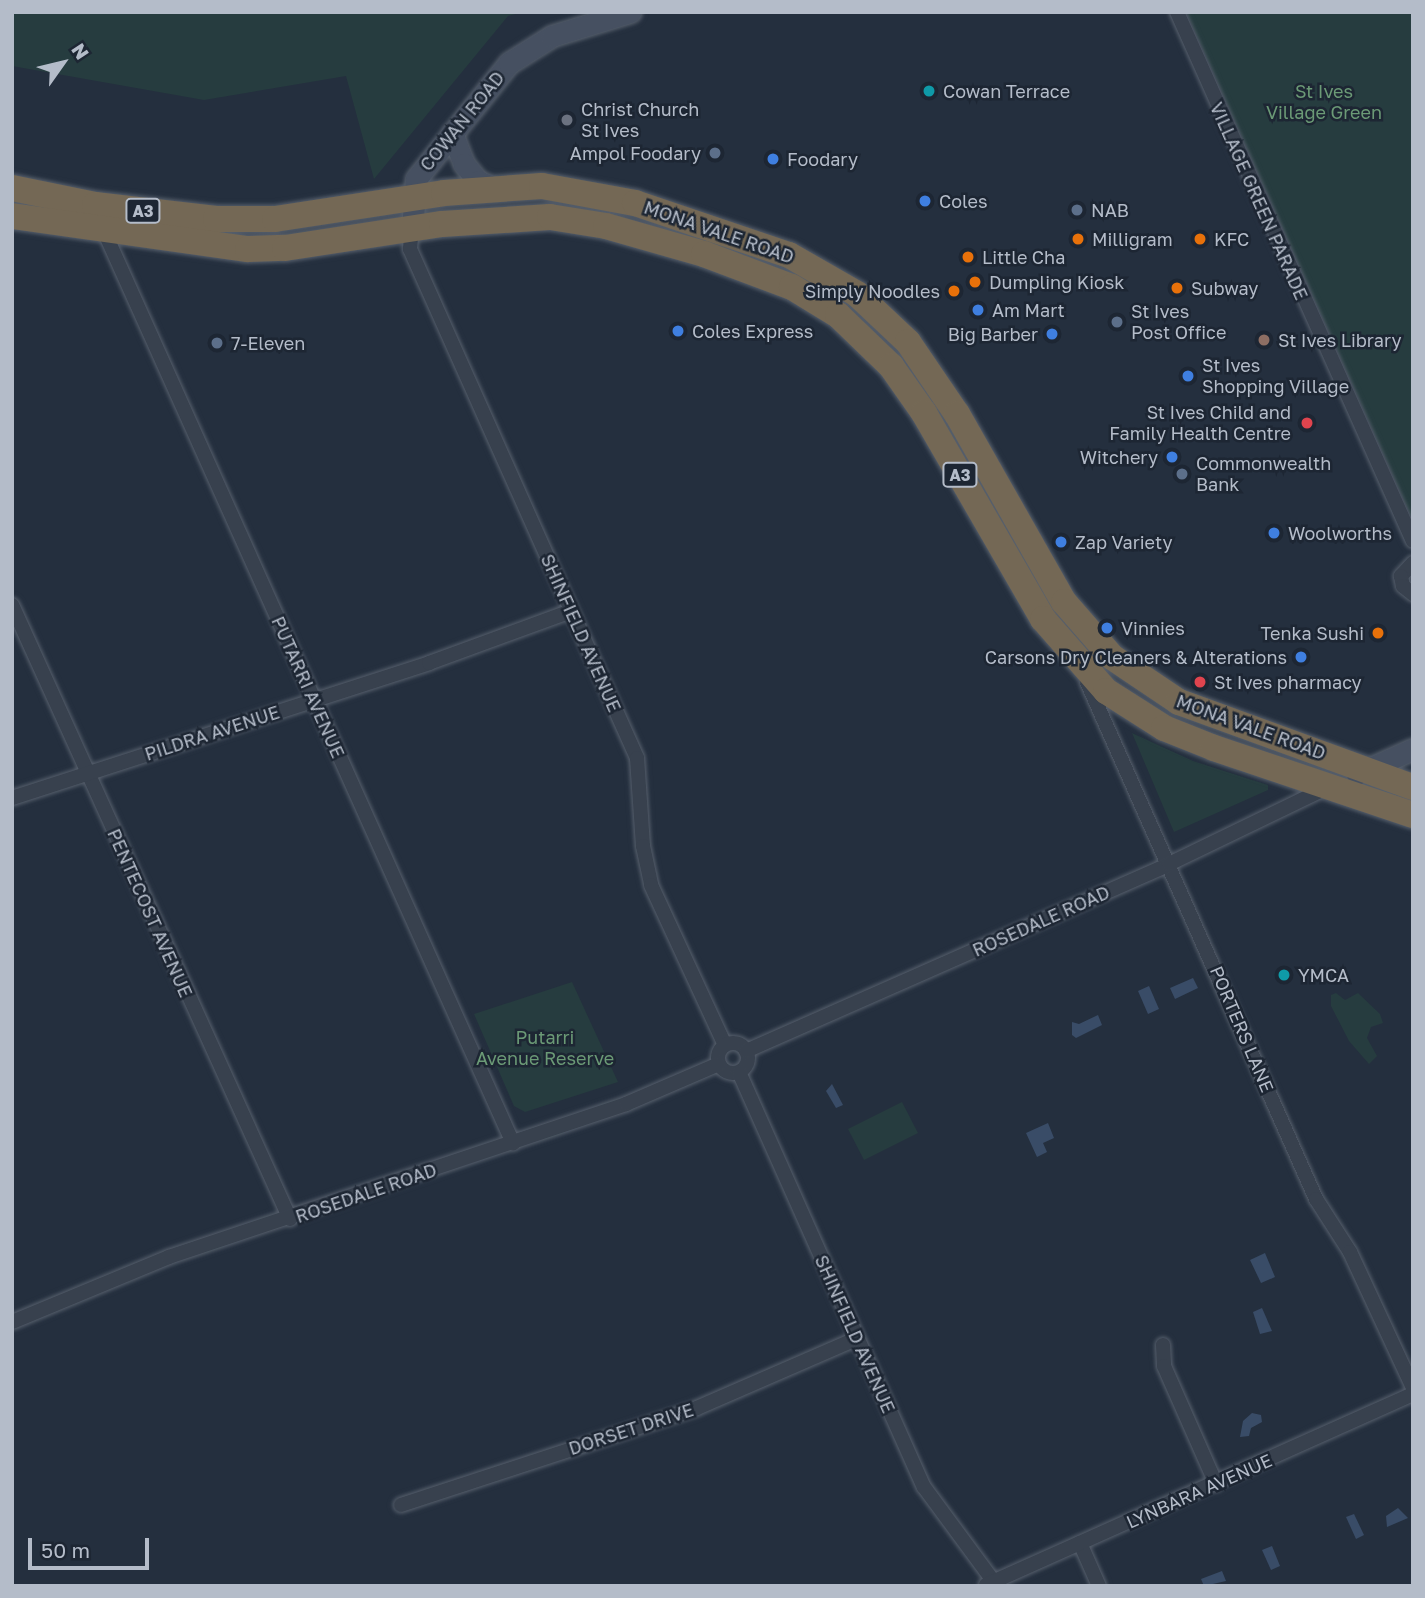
<!DOCTYPE html>
<style>
body{margin:0}
#map{position:relative;width:1425px;height:1598px;overflow:hidden;background:#242f3e;font-family:"Golos Text",sans-serif}
div>[style]{position:absolute}
[style*='--x']{left:calc(var(--x)*1px);top:calc(var(--y)*1px);width:calc(var(--w)*1px);rotate:calc(var(--a)*1deg)}
.green>*{inset:0;background:#263c3f}
.water>*{inset:0;background:#394c67}
.roads{filter:drop-shadow(0 0 2px #565f6c) drop-shadow(0 0 2px #565f6c)}
.street>*{height:14px;margin:-7px;padding:0 7px;transform-origin:7px;border-radius:7px;background:#38414e}
.street>.ring{margin:-7px;padding:0;box-sizing:content-box;background:none;border:14px solid #38414e;border-radius:50%}
.secondary>*{height:21px;margin:-10.5px;padding:0 10.5px;transform-origin:10.5px;border-radius:10.5px;background:#465061}
.highway>*{height:26px;margin:-13px;padding:0 13px;transform-origin:13px;border-radius:13px;background:#746855}
.dots>*{width:19px;height:19px;translate:-50% -50%;box-sizing:border-box;border:4px solid #1d2633;border-radius:50%}
span{translate:-50% -50%;white-space:nowrap;text-align:center;line-height:1.15;-webkit-text-stroke:5px #1d2633;paint-order:stroke}
.shield-label span{padding:2px 5px;background:#1d2633;border:2px solid;border-radius:5px;-webkit-text-stroke-width:0}
.shield-label{font-size:16px;color:#b4bcc9;font-weight:700}
.poi-label{font-size:18px;color:#b4bcc9}
.left{translate:0 -50%;text-align:left}
.right{translate:-100% -50%;text-align:right}
.park-label{font-size:18px;color:#6b9a76}
.street-label{font-size:18px;color:#b4bcc9}
.frame{position:absolute;inset:0;border:14px solid #b4bcc9;pointer-events:none}
.north{position:absolute;left:28px;top:28px;width:70px;height:70px;-webkit-text-stroke:5px #1d2633;paint-order:stroke;rotate:56deg;font-size:19px;font-weight:700;line-height:28px;text-align:center;color:#b4bcc9}
.north::after{content:'';display:block;margin:auto;width:24px;height:32px;background:#b4bcc9;clip-path:polygon(50% 0,100% 100%,50% 72%,0 100%)}
.scale{position:absolute;left:28px;top:1538px;width:121px;height:32px;box-sizing:border-box;border:4px solid #b4bcc9;border-top:0;padding-left:9px;font-size:21px;line-height:24px;white-space:nowrap;color:#b4bcc9;-webkit-text-stroke:5px #1d2633;paint-order:stroke}
</style>
<div id="map">
<div class="green">
<div style="clip-path:polygon(12px 12px,523px 12px,508px 16px,374px 179px,346px 76px,204px 100px,12px 66px)"></div>
<div style="clip-path:polygon(1186px 12px,1413px 12px,1413px 521px)"></div>
<div style="clip-path:polygon(1132px 733px,1193px 761px,1268px 785px,1268px 790px,1174px 832px)"></div>
<div style="clip-path:polygon(572px 982px,618px 1082px,525px 1112px,514px 1106px,474px 1014px)"></div>
<div style="clip-path:polygon(1336px 993px,1345px 1000px,1358px 993px,1380px 1014px,1383px 1023px,1371px 1027px,1367px 1038px,1377px 1056px,1369px 1064px,1349px 1041px,1331px 1006px,1331px 995px)"></div>
<div style="clip-path:polygon(902px 1102px,918px 1133px,864px 1160px,848px 1129px)"></div>
</div>
<div class="water">
<div style="clip-path:polygon(1193px 978px,1198px 988px,1175px 999px,1170px 988px)"></div>
<div style="clip-path:polygon(1149px 986px,1159px 1009px,1148px 1014px,1138px 991px)"></div>
<div style="clip-path:polygon(1098px 1015px,1102px 1025px,1076px 1038px,1072px 1035px,1072px 1022px,1079px 1024px)"></div>
<div style="clip-path:polygon(832px 1084px,843px 1105px,836px 1108px,826px 1091px)"></div>
<div style="clip-path:polygon(1048px 1123px,1054px 1138px,1043px 1143px,1047px 1152px,1037px 1157px,1026px 1133px)"></div>
<div style="clip-path:polygon(1265px 1253px,1275px 1277px,1261px 1283px,1250px 1260px)"></div>
<div style="clip-path:polygon(1262px 1308px,1272px 1331px,1260px 1334px,1253px 1312px)"></div>
<div style="clip-path:polygon(1252px 1413px,1261px 1415px,1262px 1422px,1251px 1428px,1249px 1436px,1240px 1437px,1243px 1421px)"></div>
<div style="clip-path:polygon(1398px 1508px,1408px 1518px,1387px 1527px,1386px 1516px)"></div>
<div style="clip-path:polygon(1354px 1514px,1364px 1535px,1356px 1539px,1346px 1517px)"></div>
<div style="clip-path:polygon(1272px 1546px,1280px 1566px,1271px 1570px,1262px 1550px)"></div>
<div style="clip-path:polygon(1222px 1571px,1226px 1581px,1204px 1586px,1201px 1579px)"></div>
</div>
<div class="roads">
<div class="street">
<div style="--x:1177;--y:12;--w:579;--a:65.96"></div>
<div style="--x:412;--y:229;--w:20;--a:96"></div>
<div style="--x:410;--y:249;--w:557;--a:65.96"></div>
<div style="--x:637;--y:758;--w:88;--a:86.1"></div>
<div style="--x:643;--y:846;--w:40;--a:78"></div>
<div style="--x:651;--y:885;--w:176;--a:65.2"></div>
<div style="--x:104;--y:231;--w:1000;--a:65.85"></div>
<div style="--x:1413;--y:563;--w:18;--a:133"></div>
<div style="--x:1401;--y:576;--w:10;--a:79"></div>
<div style="--x:1403;--y:586;--w:13;--a:39"></div>
<div style="--x:12;--y:605;--w:674;--a:65.64"></div>
<div style="--x:1087;--y:682;--w:565;--a:66.11"></div>
<div style="--x:1316;--y:1199;--w:63;--a:57.3"></div>
<div style="--x:1350;--y:1252;--w:150;--a:65.1"></div>
<div style="--x:12;--y:798;--w:438;--a:-17.9"></div>
<div style="--x:429;--y:663;--w:151;--a:-20.1"></div>
<div class="ring" style="left:718px;top:1043px;width:16px;height:16px"></div>
<div style="--x:746;--y:1051;--w:462;--a:-23.8"></div>
<div style="--x:1169;--y:864;--w:177;--a:-25.8"></div>
<div style="--x:739;--y:1072;--w:454;--a:66"></div>
<div style="--x:924;--y:1487;--w:118;--a:53.6"></div>
<div style="--x:12;--y:1322;--w:170;--a:-22.5"></div>
<div style="--x:169;--y:1257;--w:482;--a:-18.5"></div>
<div style="--x:626;--y:1104;--w:101;--a:-23.3"></div>
<div style="--x:1163;--y:1345;--w:21;--a:87"></div>
<div style="--x:1164;--y:1366;--w:129;--a:66.2"></div>
<div style="--x:401;--y:1505;--w:311;--a:-18.1"></div>
<div style="--x:697;--y:1408;--w:173;--a:-23.5"></div>
<div style="--x:1080;--y:1543;--w:47;--a:66.2"></div>
<div style="--x:986;--y:1585;--w:468;--a:-24.1"></div>
</div>
<div class="secondary">
<div style="--x:452;--y:133;--w:33;--a:69"></div>
<div style="--x:464;--y:164;--w:22;--a:51"></div>
<div style="--x:478;--y:181;--w:17;--a:24"></div>
<div style="--x:412;--y:229;--w:50;--a:-85.4"></div>
<div style="--x:416;--y:179;--w:149;--a:-51.3"></div>
<div style="--x:509;--y:63;--w:51;--a:-32.1"></div>
<div style="--x:552;--y:36;--w:82;--a:-17.1"></div>
<div style="--x:1357;--y:774;--w:61;--a:-24.1"></div>
</div>
<div class="highway">
<div style="--x:12;--y:188;--w:85;--a:11.6"></div>
<div style="--x:95;--y:205;--w:122;--a:6.6"></div>
<div style="--x:216;--y:219;--w:59;--a:0"></div>
<div style="--x:275;--y:219;--w:171;--a:-8.7"></div>
<div style="--x:444;--y:193;--w:98;--a:-4.1"></div>
<div style="--x:542;--y:186;--w:95;--a:10.4"></div>
<div style="--x:635;--y:203;--w:163;--a:18.7"></div>
<div style="--x:789;--y:255;--w:78;--a:29.8"></div>
<div style="--x:857;--y:294;--w:70;--a:43.3"></div>
<div style="--x:908;--y:342;--w:87;--a:55.8"></div>
<div style="--x:957;--y:414;--w:216;--a:60.4"></div>
<div style="--x:1064;--y:602;--w:73;--a:48.9"></div>
<div style="--x:1112;--y:657;--w:81;--a:33.9"></div>
<div style="--x:1179;--y:702;--w:249;--a:20"></div>
<div style="--x:12;--y:216;--w:238;--a:8"></div>
<div style="--x:248;--y:249;--w:37;--a:-2"></div>
<div style="--x:285;--y:248;--w:159;--a:-8.7"></div>
<div style="--x:442;--y:224;--w:108;--a:-3.7"></div>
<div style="--x:550;--y:217;--w:57;--a:9.1"></div>
<div style="--x:606;--y:226;--w:102;--a:15.9"></div>
<div style="--x:704;--y:254;--w:94;--a:20.6"></div>
<div style="--x:792;--y:287;--w:54;--a:31.3"></div>
<div style="--x:838;--y:315;--w:74;--a:43.9"></div>
<div style="--x:891;--y:366;--w:57;--a:54.9"></div>
<div style="--x:924;--y:413;--w:238;--a:60"></div>
<div style="--x:1043;--y:619;--w:96;--a:48.8"></div>
<div style="--x:1106;--y:691;--w:69;--a:32.5"></div>
<div style="--x:1164;--y:728;--w:54;--a:21.8"></div>
<div style="--x:1214;--y:748;--w:210;--a:18.6"></div>
</div>
</div>
<div class="dots">
<div style="left:929px;top:91px;background:#0f9aa8"></div>
<div style="left:567px;top:120px;background:#6b7280"></div>
<div style="left:715px;top:153px;background:#5c6f8a"></div>
<div style="left:773px;top:159px;background:#3f7fe0"></div>
<div style="left:925px;top:201px;background:#3f7fe0"></div>
<div style="left:1077px;top:210px;background:#5c6f8a"></div>
<div style="left:1078px;top:239px;background:#e8710a"></div>
<div style="left:1200px;top:239px;background:#e8710a"></div>
<div style="left:968px;top:257px;background:#e8710a"></div>
<div style="left:975px;top:282px;background:#e8710a"></div>
<div style="left:1177px;top:288px;background:#e8710a"></div>
<div style="left:954px;top:291px;background:#e8710a"></div>
<div style="left:978px;top:310px;background:#3f7fe0"></div>
<div style="left:1117px;top:322px;background:#5c6f8a"></div>
<div style="left:678px;top:331px;background:#3f7fe0"></div>
<div style="left:1052px;top:334px;background:#3f7fe0"></div>
<div style="left:1264px;top:340px;background:#8d6e63"></div>
<div style="left:217px;top:343px;background:#5c6f8a"></div>
<div style="left:1188px;top:376px;background:#3f7fe0"></div>
<div style="left:1307px;top:423px;background:#e0444e"></div>
<div style="left:1172px;top:457px;background:#3f7fe0"></div>
<div style="left:1182px;top:474px;background:#5c6f8a"></div>
<div style="left:1274px;top:533px;background:#3f7fe0"></div>
<div style="left:1061px;top:542px;background:#3f7fe0"></div>
<div style="left:1107px;top:628px;background:#3f7fe0"></div>
<div style="left:1378px;top:633px;background:#e8710a"></div>
<div style="left:1301px;top:657px;background:#3f7fe0"></div>
<div style="left:1200px;top:682px;background:#e0444e"></div>
<div style="left:1284px;top:975px;background:#0f9aa8"></div>
</div>
<div class="shield-label">
<span style="left:143px;top:211px">A3</span>
<span style="left:960px;top:475px">A3</span>
</div>
<div class="poi-label">
<span class="left" style="left:943px;top:91px">Cowan Terrace</span>
<span class="left" style="left:581px;top:120px">Christ Church<br>St Ives</span>
<span class="right" style="left:701px;top:153px">Ampol Foodary</span>
<span class="left" style="left:787px;top:159px">Foodary</span>
<span class="left" style="left:939px;top:201px">Coles</span>
<span class="left" style="left:1091px;top:210px">NAB</span>
<span class="left" style="left:1092px;top:239px">Milligram</span>
<span class="left" style="left:1214px;top:239px">KFC</span>
<span class="left" style="left:982px;top:257px">Little Cha</span>
<span class="left" style="left:989px;top:282px">Dumpling Kiosk</span>
<span class="left" style="left:1191px;top:288px">Subway</span>
<span class="right" style="left:940px;top:291px">Simply Noodles</span>
<span class="left" style="left:992px;top:310px">Am Mart</span>
<span class="left" style="left:1131px;top:322px">St Ives<br>Post Office</span>
<span class="left" style="left:692px;top:331px">Coles Express</span>
<span class="right" style="left:1038px;top:334px">Big Barber</span>
<span class="left" style="left:1278px;top:340px">St Ives Library</span>
<span class="left" style="left:231px;top:343px">7-Eleven</span>
<span class="left" style="left:1202px;top:376px">St Ives<br>Shopping Village</span>
<span class="right" style="left:1291px;top:423px">St Ives Child and<br>Family Health Centre</span>
<span class="right" style="left:1158px;top:457px">Witchery</span>
<span class="left" style="left:1196px;top:474px">Commonwealth<br>Bank</span>
<span class="left" style="left:1288px;top:533px">Woolworths</span>
<span class="left" style="left:1075px;top:542px">Zap Variety</span>
<span class="left" style="left:1121px;top:628px">Vinnies</span>
<span class="right" style="left:1364px;top:633px">Tenka Sushi</span>
<span class="right" style="left:1287px;top:657px">Carsons Dry Cleaners &amp; Alterations</span>
<span class="left" style="left:1214px;top:682px">St Ives pharmacy</span>
<span class="left" style="left:1298px;top:975px">YMCA</span>
</div>
<div class="park-label">
<span style="left:1324px;top:102px">St Ives<br>Village Green</span>
<span style="left:545px;top:1048px">Putarri<br>Avenue Reserve</span>
</div>
<div class="street-label">
<span style="left:462px;top:121px;rotate:-51deg">COWAN ROAD</span>
<span style="left:1259px;top:201px;rotate:66deg">VILLAGE GREEN PARADE</span>
<span style="left:719px;top:232px;rotate:19deg">MONA VALE ROAD</span>
<span style="left:581px;top:633px;rotate:66deg">SHINFIELD AVENUE</span>
<span style="left:308px;top:687px;rotate:66deg">PUTARRI AVENUE</span>
<span style="left:1251px;top:727px;rotate:20deg">MONA VALE ROAD</span>
<span style="left:212px;top:733px;rotate:-18deg">PILDRA AVENUE</span>
<span style="left:150px;top:913px;rotate:66deg">PENTECOST AVENUE</span>
<span style="left:1041px;top:921px;rotate:-24deg">ROSEDALE ROAD</span>
<span style="left:1242px;top:1029px;rotate:67deg">PORTERS LANE</span>
<span style="left:366px;top:1193px;rotate:-19deg">ROSEDALE ROAD</span>
<span style="left:855px;top:1334px;rotate:66deg">SHINFIELD AVENUE</span>
<span style="left:631px;top:1429px;rotate:-18deg">DORSET DRIVE</span>
<span style="left:1199px;top:1491px;rotate:-24deg">LYNBARA AVENUE</span>
</div>
<div class="frame"></div>
<div class="north">N</div>
<div class="scale">50 m</div>
</div>
